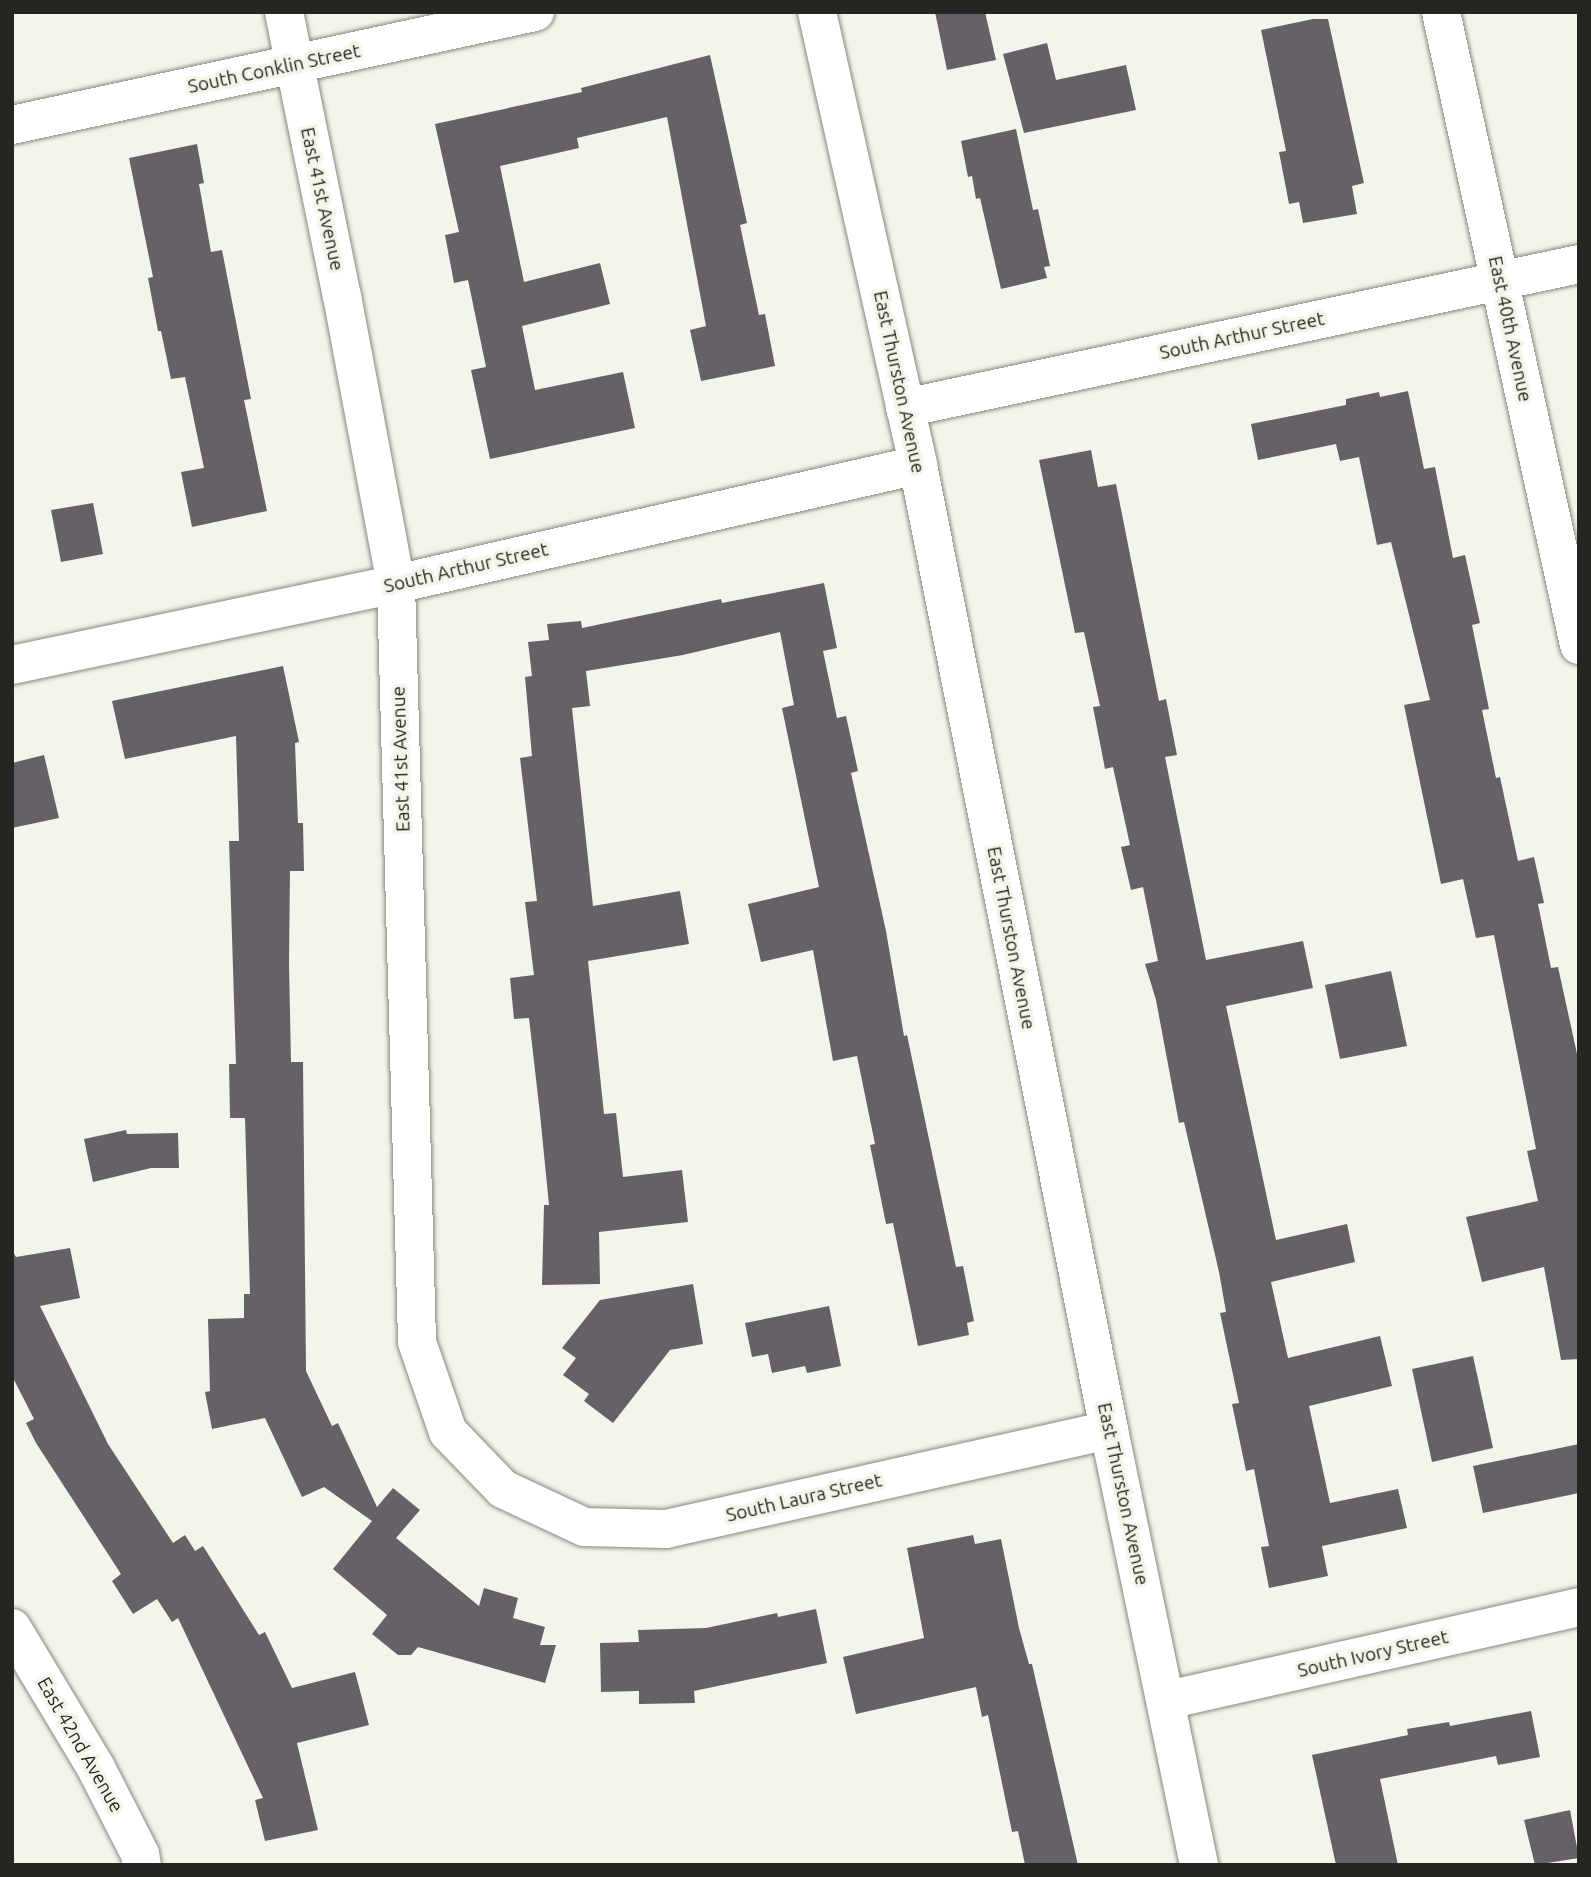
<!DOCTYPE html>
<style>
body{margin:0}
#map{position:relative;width:1591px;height:1877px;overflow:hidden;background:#f2f6ea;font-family:Ubuntu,sans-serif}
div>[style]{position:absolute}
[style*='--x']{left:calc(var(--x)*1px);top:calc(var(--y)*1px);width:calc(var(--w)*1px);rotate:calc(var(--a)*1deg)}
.building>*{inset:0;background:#676068}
.roads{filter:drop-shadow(0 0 2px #85887e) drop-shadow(0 0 2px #85887e)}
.minor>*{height:38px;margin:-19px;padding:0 19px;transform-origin:19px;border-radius:19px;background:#fff}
span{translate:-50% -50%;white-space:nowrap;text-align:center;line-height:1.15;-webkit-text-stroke:7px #f2f6ea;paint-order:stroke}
.street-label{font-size:19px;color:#252622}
.frame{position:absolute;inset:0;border:14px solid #252622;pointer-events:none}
</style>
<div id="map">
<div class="building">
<div style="clip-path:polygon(935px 12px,985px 12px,996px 60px,947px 70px)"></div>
<div style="clip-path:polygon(1313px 19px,1328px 19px,1364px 183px,1352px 186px,1357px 214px,1303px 223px,1299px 202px,1289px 204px,1279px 152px,1286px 151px,1261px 30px)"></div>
<div style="clip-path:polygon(1047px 43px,1056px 80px,1126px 65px,1136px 110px,1024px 133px,1003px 54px)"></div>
<div style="clip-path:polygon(710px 55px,747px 223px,740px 225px,759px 315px,765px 314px,775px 366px,701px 381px,690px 330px,706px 326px,667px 117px,577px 138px,579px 148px,500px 166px,524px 282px,600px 263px,610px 304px,522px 326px,535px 390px,623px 372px,635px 428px,490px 459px,471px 370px,486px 367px,468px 280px,454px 283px,445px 235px,459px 232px,435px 124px,582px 92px,581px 88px)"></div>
<div style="clip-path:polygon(1016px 129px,1033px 210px,1038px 209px,1050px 266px,1044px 267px,1047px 278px,1001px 289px,980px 198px,976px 199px,972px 176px,968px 177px,961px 141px)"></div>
<div style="clip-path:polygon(197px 144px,204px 183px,199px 184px,211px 252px,222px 250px,251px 399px,244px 400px,267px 511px,192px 527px,181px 472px,204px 468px,185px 377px,171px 379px,161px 331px,158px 331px,148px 278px,153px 277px,129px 158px)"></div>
<div style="clip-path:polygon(1408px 391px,1424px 469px,1435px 467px,1453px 558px,1465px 555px,1480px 623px,1472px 625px,1489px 709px,1482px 710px,1496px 778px,1500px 777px,1518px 861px,1534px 857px,1544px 903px,1538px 904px,1551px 968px,1558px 967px,1579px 1063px,1579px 1359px,1561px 1360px,1544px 1267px,1482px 1282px,1466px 1217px,1538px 1201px,1527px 1151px,1536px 1149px,1494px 935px,1476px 938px,1463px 879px,1441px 884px,1404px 705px,1430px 700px,1391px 542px,1377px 545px,1359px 457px,1340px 461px,1336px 444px,1258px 460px,1251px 424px,1346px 405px,1346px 399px,1379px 392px,1380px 397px)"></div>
<div style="clip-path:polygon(1091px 450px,1098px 487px,1116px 484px,1159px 701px,1166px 699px,1177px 755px,1165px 757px,1206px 960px,1303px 941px,1313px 988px,1226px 1006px,1276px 1240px,1347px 1224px,1355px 1262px,1271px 1282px,1288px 1358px,1380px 1336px,1392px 1386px,1309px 1406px,1330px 1503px,1398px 1489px,1407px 1528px,1322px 1546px,1328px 1576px,1269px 1588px,1261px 1547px,1269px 1546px,1254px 1469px,1246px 1471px,1232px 1404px,1239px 1403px,1220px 1313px,1226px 1312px,1219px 1272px,1184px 1122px,1179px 1123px,1156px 1000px,1145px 964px,1158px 961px,1143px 887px,1131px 890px,1121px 847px,1130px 845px,1113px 767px,1105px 769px,1093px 707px,1100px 706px,1084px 632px,1075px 633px,1039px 460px)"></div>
<div style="clip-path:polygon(93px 503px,103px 554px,61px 562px,51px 510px)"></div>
<div style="clip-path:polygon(824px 583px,837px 648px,823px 651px,837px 718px,846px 716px,858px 771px,851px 773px,886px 931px,904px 1036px,907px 1035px,956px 1267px,963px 1266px,974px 1321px,967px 1323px,969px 1335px,918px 1346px,893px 1223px,886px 1224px,870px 1145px,875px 1144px,857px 1056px,833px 1061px,813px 950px,761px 962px,748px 904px,819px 887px,782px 708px,794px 705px,780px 632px,683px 655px,586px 671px,590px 706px,572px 708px,593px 906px,680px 891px,689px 944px,588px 961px,604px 1114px,616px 1113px,623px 1177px,682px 1170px,688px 1222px,599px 1232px,600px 1284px,542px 1285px,544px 1205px,549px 1205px,540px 1114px,529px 1018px,514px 1019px,510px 978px,534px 975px,525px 902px,537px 901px,520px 758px,532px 756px,525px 677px,532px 676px,528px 642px,549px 640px,547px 624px,581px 621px,582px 628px,721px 599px,722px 603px)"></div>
<div style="clip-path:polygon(283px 666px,299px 742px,295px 743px,298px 823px,303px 823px,304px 871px,290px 871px,289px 963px,291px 1062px,303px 1062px,306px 1371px,332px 1426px,338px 1423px,377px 1507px,393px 1488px,420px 1510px,396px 1538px,479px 1606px,484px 1588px,518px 1598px,513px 1618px,545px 1627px,540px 1645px,556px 1645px,545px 1683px,418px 1647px,411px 1655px,398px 1655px,372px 1634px,387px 1615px,333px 1569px,372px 1521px,324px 1487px,302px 1497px,265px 1418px,212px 1429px,205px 1392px,210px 1391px,208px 1319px,244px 1318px,244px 1294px,250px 1294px,245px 1118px,230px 1118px,229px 1064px,236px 1064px,229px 841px,239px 841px,236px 736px,125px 759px,112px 701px)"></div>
<div style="clip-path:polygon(44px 755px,59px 818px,12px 828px,12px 763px)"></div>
<div style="clip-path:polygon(1391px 971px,1407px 1046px,1340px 1059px,1325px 985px)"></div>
<div style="clip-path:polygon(126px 1130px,127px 1134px,178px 1133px,179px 1168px,151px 1168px,93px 1182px,84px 1139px)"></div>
<div style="clip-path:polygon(70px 1248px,80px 1298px,40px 1306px,108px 1444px,173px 1543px,185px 1535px,195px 1551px,203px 1546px,259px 1635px,265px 1632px,292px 1688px,355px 1672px,369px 1725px,297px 1743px,318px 1830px,265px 1841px,255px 1800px,263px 1798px,178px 1618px,172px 1622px,157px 1599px,133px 1614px,112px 1581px,121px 1574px,36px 1443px,26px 1423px,34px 1419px,12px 1376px,12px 1250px,16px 1257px)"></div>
<div style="clip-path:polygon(693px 1284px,703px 1344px,670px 1350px,613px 1423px,584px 1401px,589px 1394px,563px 1375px,576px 1358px,562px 1348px,600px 1300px)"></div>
<div style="clip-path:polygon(829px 1306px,841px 1366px,807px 1373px,805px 1366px,772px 1373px,768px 1354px,752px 1357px,745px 1323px)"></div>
<div style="clip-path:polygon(1473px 1356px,1493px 1448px,1432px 1462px,1412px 1369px)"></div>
<div style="clip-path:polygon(1579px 1444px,1579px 1493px,1483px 1513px,1473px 1466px)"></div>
<div style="clip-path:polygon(973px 1535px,975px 1544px,1001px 1539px,1019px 1628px,1029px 1664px,1032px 1664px,1078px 1865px,1025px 1865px,1018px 1831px,1012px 1832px,988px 1715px,982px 1717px,976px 1687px,856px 1714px,843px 1657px,924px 1638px,907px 1548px)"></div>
<div style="clip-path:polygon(816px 1609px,827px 1663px,694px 1691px,695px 1703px,639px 1704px,639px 1691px,601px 1692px,600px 1643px,639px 1642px,638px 1630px,706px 1628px,777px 1613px,778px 1617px)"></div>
<div style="clip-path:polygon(1531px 1711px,1540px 1757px,1498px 1765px,1496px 1756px,1380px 1779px,1398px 1865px,1336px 1865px,1312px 1755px,1408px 1735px,1407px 1729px,1449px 1722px,1450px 1726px)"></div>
<div style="clip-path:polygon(1570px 1810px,1579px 1858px,1535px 1865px,1524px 1820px)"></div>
</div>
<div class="roads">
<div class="minor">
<div style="--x:284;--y:12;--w:290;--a:78.5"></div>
<div style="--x:342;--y:296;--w:293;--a:79.4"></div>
<div style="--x:396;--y:584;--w:758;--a:88.41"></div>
<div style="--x:417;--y:1342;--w:95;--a:71"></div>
<div style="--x:448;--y:1432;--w:79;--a:46"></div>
<div style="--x:503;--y:1489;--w:89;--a:25.1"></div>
<div style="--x:584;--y:1527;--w:82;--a:1.4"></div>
<div style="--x:666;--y:1529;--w:454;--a:-12.6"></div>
<div style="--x:817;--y:12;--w:464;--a:77.4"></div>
<div style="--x:918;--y:465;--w:984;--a:78.8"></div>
<div style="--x:1109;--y:1430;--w:444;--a:78.3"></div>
<div style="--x:1441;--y:12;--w:648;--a:77.7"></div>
<div style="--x:12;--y:125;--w:535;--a:-12.19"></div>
<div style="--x:905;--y:408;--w:689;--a:-12.06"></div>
<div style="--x:12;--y:665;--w:392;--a:-11.9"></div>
<div style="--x:396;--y:584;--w:535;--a:-12.84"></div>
<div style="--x:12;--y:1628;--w:163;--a:59"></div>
<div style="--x:96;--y:1768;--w:97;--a:62.9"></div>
<div style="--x:140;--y:1854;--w:11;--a:80"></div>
<div style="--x:1167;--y:1700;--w:422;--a:-12.7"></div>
</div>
</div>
<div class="street-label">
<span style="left:274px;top:69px;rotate:-12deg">South Conklin Street</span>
<span style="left:322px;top:199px;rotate:78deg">East 41st Avenue</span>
<span style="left:1510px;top:329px;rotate:78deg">East 40th Avenue</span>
<span style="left:1242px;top:336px;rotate:-12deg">South Arthur Street</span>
<span style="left:899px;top:382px;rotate:78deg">East Thurston Avenue</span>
<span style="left:466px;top:568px;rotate:-13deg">South Arthur Street</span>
<span style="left:401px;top:759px;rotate:-92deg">East 41st Avenue</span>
<span style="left:1011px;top:938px;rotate:79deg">East Thurston Avenue</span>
<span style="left:1123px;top:1494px;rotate:78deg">East Thurston Avenue</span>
<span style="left:804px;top:1498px;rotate:-13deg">South Laura Street</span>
<span style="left:1373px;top:1654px;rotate:-13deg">South Ivory Street</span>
<span style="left:80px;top:1745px;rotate:60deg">East 42nd Avenue</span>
</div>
<div class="frame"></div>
</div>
